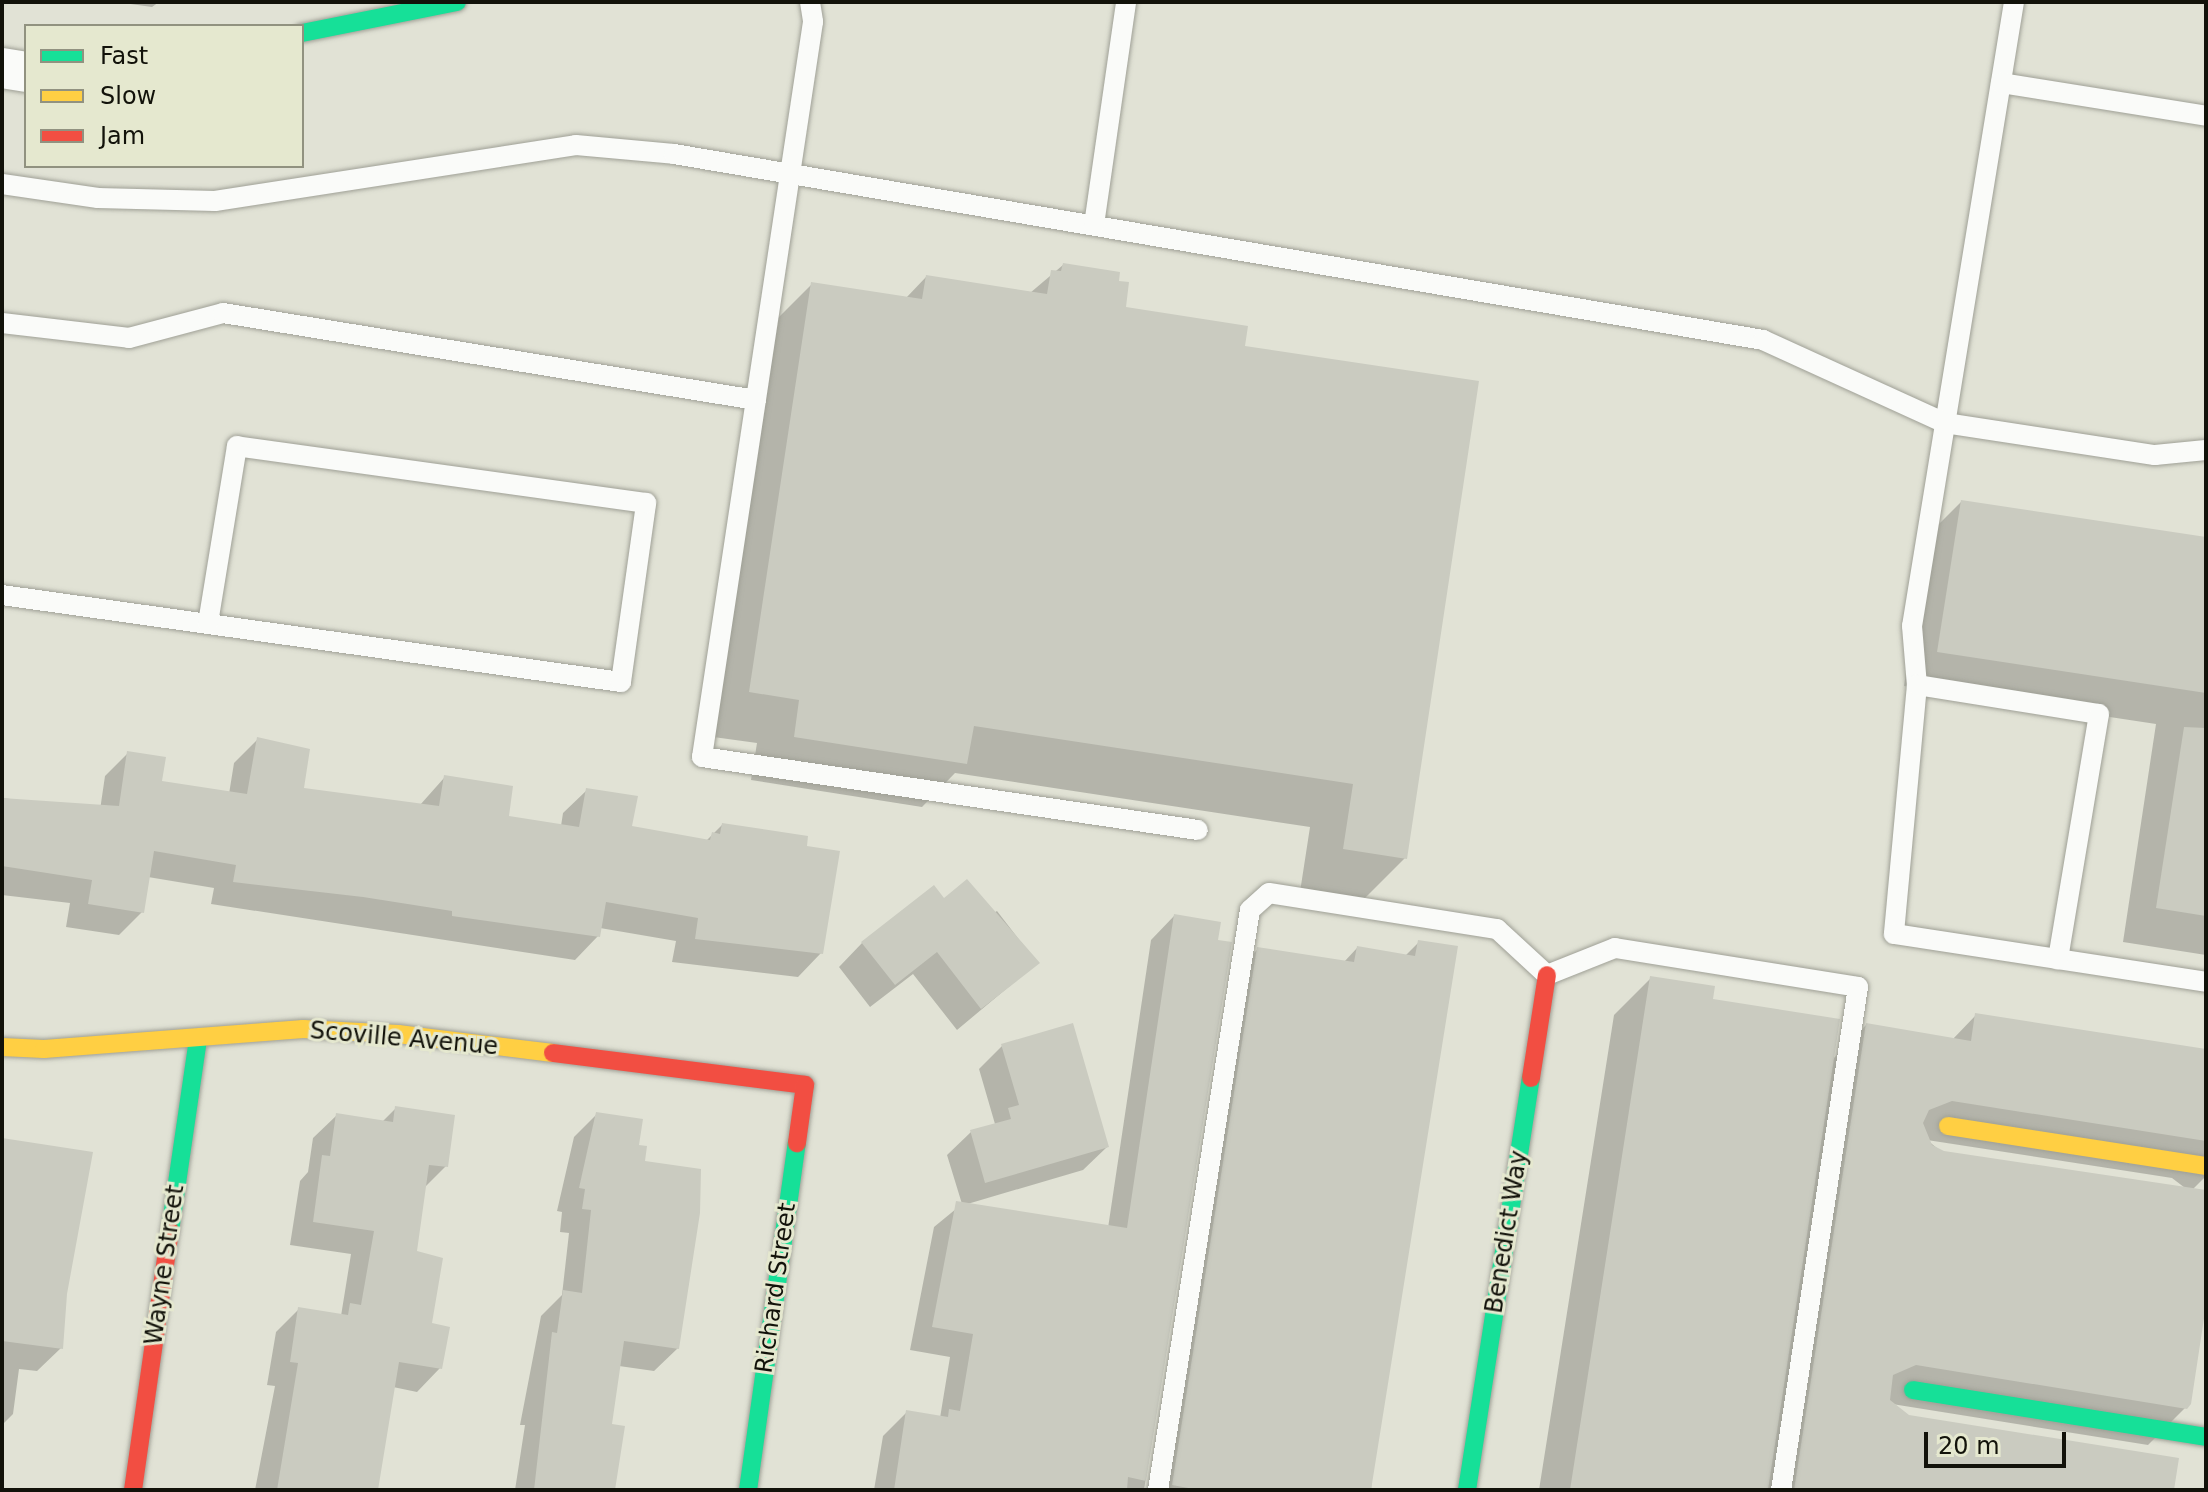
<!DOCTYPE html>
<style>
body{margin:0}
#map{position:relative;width:2208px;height:1492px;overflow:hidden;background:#e1e2d5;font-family:"DejaVu Sans",sans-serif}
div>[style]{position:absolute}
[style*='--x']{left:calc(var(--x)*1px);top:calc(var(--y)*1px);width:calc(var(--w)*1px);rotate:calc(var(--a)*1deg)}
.shadow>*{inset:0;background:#0003}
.building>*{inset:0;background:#cacbc0}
.roads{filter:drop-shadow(0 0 2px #9fa096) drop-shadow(0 0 2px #9fa096)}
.lane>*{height:20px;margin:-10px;padding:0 10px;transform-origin:10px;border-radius:10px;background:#fafbf9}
.street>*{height:40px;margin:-20px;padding:0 20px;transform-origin:20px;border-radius:20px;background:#fafbf9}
.fast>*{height:18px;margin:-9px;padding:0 9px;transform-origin:9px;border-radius:9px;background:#16e098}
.slow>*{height:18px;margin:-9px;padding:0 9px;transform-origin:9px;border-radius:9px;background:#ffcf43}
.jam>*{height:18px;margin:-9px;padding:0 9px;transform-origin:9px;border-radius:9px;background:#f24e42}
span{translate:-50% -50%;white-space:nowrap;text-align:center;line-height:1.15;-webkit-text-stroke:6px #e5e8cf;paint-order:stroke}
.street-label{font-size:24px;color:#12120a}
.frame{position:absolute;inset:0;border:4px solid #12120a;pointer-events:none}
.legend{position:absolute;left:24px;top:24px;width:280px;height:144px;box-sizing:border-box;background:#e5e8cf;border:2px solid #919280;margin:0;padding:10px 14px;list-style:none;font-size:24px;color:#12120a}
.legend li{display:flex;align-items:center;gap:16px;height:40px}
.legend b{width:40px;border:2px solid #919280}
.scale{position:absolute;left:1924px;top:1432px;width:142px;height:36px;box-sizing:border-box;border:4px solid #12120a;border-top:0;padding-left:10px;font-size:24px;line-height:28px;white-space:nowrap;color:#12120a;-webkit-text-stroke:6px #e5e8cf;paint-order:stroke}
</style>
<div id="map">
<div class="shadow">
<div style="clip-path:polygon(116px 2px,159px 2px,152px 7px)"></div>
<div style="clip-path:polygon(1063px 265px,1116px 283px,1124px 309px,1243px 348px,1405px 858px,1361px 902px,1300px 892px,1310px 827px,955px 773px,922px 807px,751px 780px,757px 743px,706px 736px,768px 328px,812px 284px,906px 298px,926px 277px,1030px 293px)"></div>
<div style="clip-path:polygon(1961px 502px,2206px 539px,2206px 955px,2123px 942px,2156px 724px,1904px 686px,1927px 536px)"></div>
<div style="clip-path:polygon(258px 739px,302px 789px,420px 805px,444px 778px,506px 818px,561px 826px,563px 813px,587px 790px,630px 828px,706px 841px,722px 825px,804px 847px,821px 953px,798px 977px,672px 962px,676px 941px,600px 928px,598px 936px,575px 960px,211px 904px,214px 888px,148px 877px,142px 912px,119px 935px,66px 927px,70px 903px,2px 895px,2px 798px,100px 810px,105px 776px,128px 753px,160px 783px,229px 794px,234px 763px)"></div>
<div style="clip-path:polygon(943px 901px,992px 914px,997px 911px,1037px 963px,957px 1030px,913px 974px,870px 1007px,839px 967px,862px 943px)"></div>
<div style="clip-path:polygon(1174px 916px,1216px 942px,1229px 944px,1144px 1490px,874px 1490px,883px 1436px,907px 1412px,940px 1418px,950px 1357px,910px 1350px,934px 1227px,962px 1204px,947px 1155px,971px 1132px,995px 1124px,979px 1069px,1002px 1046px,1107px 1147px,1083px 1170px,964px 1205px,1108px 1228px,1151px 940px)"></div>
<div style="clip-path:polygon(1419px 942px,1371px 1490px,1153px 1490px,1235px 972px,1258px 949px,1344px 962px,1357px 948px,1405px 956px)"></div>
<div style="clip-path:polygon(evenodd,1651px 978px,1710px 1000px,1832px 1060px,1866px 1025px,1952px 1040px,1976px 1015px,2206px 1051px,2206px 1176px,2191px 1191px,2206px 1191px,2206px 1282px,2185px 1408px,2148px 1445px,1892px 1404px,1908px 1417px,2172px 1490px,1539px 1490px,1614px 1015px,1651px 978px,1927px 1140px,2172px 1178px,2189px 1191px,1943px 1153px,1927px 1140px)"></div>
<div style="clip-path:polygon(396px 1108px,446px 1166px,424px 1188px,415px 1253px,440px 1368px,417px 1392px,393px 1387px,376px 1490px,255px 1490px,275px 1386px,267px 1385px,276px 1332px,299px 1309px,341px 1316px,351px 1254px,290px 1245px,300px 1181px,308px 1172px,313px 1138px,337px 1115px,382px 1122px)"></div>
<div style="clip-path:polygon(597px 1114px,637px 1146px,643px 1163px,678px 1348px,654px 1371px,619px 1366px,610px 1426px,613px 1490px,515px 1490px,525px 1425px,520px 1425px,541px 1316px,562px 1295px,569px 1233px,560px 1232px,562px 1212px,557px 1211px,574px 1137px)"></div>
<div style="clip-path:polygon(2px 1306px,61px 1348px,37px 1371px,19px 1369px,13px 1414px,2px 1425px)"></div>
</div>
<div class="building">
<div style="clip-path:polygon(1063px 263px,1120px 272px,1119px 281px,1129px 282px,1126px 307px,1248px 326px,1245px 346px,1479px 381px,1407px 859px,1343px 849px,1353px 784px,974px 726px,967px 764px,794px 737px,799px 700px,749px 692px,811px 282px,922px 299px,926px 275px,1047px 294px,1051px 270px,1061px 271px)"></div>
<div style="clip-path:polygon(1961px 500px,2206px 537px,2206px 693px,1937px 652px)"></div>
<div style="clip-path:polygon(2184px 727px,2206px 728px,2206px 916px,2156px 908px)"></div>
<div style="clip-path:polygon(257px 737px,310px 749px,304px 788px,439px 806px,444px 775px,513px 786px,509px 816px,579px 827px,586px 788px,638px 796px,632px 826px,710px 840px,712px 832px,720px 834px,722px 823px,808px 836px,807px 846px,840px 851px,823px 954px,695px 939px,698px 918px,606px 902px,600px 937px,452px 916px,452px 911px,363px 897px,233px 882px,236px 865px,154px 851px,144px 913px,88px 904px,92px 880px,2px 866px,2px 798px,119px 806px,127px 751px,166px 757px,162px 781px,247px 794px)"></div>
<div style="clip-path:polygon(967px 879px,1040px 963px,981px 1009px,937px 952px,895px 985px,861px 942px,934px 885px,944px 898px)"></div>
<div style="clip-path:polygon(1174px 914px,1221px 922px,1218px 940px,1232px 942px,1146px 1481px,1128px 1477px,1127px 1490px,894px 1490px,906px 1410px,948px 1417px,949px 1409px,960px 1411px,973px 1334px,932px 1327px,956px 1201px,1127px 1228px)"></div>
<div style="clip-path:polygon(1418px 940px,1458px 946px,1371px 1490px,1199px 1490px,1172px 1485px,1257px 947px,1354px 962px,1357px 946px,1415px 956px)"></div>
<div style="clip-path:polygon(1650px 976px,1715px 986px,1713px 999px,1840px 1019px,1768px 1490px,1570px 1490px)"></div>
<div style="clip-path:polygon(1975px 1013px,2206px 1049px,2206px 1141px,1952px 1101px,1929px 1110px,1923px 1123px,1932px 1145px,1944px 1151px,2206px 1190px,2206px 1305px,2191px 1404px,2187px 1409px,1916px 1365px,1893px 1375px,1890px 1400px,1909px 1415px,2179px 1458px,2174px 1490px,1794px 1490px,1866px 1023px,1971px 1041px)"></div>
<div style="clip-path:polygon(1073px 1023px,1109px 1147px,985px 1183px,970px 1130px,1011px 1119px,1008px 1108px,1019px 1105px,1001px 1044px)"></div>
<div style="clip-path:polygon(395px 1106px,455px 1115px,448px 1167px,429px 1165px,417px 1251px,443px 1258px,432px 1323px,450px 1327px,442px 1369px,399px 1362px,378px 1490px,277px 1490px,298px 1363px,290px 1362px,298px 1307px,348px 1315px,350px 1303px,361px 1305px,374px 1231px,313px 1222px,322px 1155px,330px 1156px,336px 1113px,393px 1122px)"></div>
<div style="clip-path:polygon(596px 1112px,643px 1119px,639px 1145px,647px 1146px,645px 1161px,701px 1169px,700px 1213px,679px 1349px,624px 1341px,612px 1424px,625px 1426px,615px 1490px,534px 1490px,552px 1332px,557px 1333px,563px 1290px,582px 1293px,591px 1210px,582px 1209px,585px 1189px,579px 1188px)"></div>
<div style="clip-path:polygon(2px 1138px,93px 1152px,67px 1294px,63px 1349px,2px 1341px)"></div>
</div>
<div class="roads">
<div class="lane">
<div style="--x:810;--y:2;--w:20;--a:81"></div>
<div style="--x:813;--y:22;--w:743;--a:98.59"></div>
<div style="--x:702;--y:757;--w:501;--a:8.37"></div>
<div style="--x:2014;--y:2;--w:632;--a:99.28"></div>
<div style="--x:1912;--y:626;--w:59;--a:85.2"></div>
<div style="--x:1917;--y:685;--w:250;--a:95.3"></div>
<div style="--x:1894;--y:934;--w:316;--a:8.7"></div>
<div style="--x:2001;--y:83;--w:208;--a:9.1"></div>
<div style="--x:2;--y:184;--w:97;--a:8.3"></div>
<div style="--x:98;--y:198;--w:117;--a:1.5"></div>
<div style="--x:215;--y:201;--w:365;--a:-8.8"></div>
<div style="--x:576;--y:145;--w:98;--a:5.2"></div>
<div style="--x:674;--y:154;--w:1105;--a:9.69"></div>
<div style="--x:1763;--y:340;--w:200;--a:24.5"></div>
<div style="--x:1945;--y:423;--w:212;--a:8.7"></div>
<div style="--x:2155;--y:455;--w:51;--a:-5.6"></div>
<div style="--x:1094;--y:225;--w:225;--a:-81.8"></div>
<div style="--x:2;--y:323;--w:128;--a:6.7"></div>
<div style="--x:129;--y:338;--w:97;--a:-14.9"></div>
<div style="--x:223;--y:313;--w:540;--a:9.27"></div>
<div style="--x:2;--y:595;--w:625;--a:8"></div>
<div style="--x:621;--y:682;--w:181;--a:-82"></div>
<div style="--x:646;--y:503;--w:413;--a:-172.1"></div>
<div style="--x:237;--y:446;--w:180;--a:99.3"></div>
<div style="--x:1917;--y:685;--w:184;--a:9.1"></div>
<div style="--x:2099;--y:714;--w:249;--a:99.5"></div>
<div style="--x:1158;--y:1490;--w:587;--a:-80.99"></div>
<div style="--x:1250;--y:910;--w:25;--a:-42"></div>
<div style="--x:1269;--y:893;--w:231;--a:9"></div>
<div style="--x:1497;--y:929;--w:68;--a:42.6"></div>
<div style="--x:1547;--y:975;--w:73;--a:-21.7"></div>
<div style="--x:1615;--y:948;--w:246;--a:9.1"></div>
<div style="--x:1858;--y:987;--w:509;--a:98.7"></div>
</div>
<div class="street">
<div style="--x:2;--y:68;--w:24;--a:9"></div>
</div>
<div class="fast">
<div style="--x:302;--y:33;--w:158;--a:-11.3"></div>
<div style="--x:170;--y:1231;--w:193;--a:-81.7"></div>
<div style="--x:1913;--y:1390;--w:297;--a:9.1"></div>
<div style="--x:748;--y:1490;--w:350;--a:-82"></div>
<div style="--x:1467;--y:1490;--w:417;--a:-81.2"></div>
</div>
<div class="slow">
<div style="--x:2;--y:1047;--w:42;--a:2.7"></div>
<div style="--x:44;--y:1049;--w:260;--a:-4.4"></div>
<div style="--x:303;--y:1029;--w:95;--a:3"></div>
<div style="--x:398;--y:1034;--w:156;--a:7"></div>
<div style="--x:1948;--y:1126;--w:261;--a:8.8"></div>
</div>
<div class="jam">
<div style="--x:553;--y:1053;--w:254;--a:7.2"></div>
<div style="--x:805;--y:1085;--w:59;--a:97.9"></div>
<div style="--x:1531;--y:1078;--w:104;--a:-81.2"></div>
<div style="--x:133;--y:1490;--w:262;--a:-81.9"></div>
</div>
</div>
<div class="street-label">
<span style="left:404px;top:1039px;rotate:5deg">Scoville Avenue</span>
<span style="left:1507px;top:1232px;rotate:-81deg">Benedict Way</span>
<span style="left:165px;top:1265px;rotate:-82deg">Wayne Street</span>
<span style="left:776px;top:1288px;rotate:-82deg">Richard Street</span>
</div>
<div class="frame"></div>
<ul class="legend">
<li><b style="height:10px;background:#16e098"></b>Fast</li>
<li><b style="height:10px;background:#ffcf43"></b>Slow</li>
<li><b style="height:10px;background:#f24e42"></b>Jam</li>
</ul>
<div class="scale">20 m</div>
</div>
